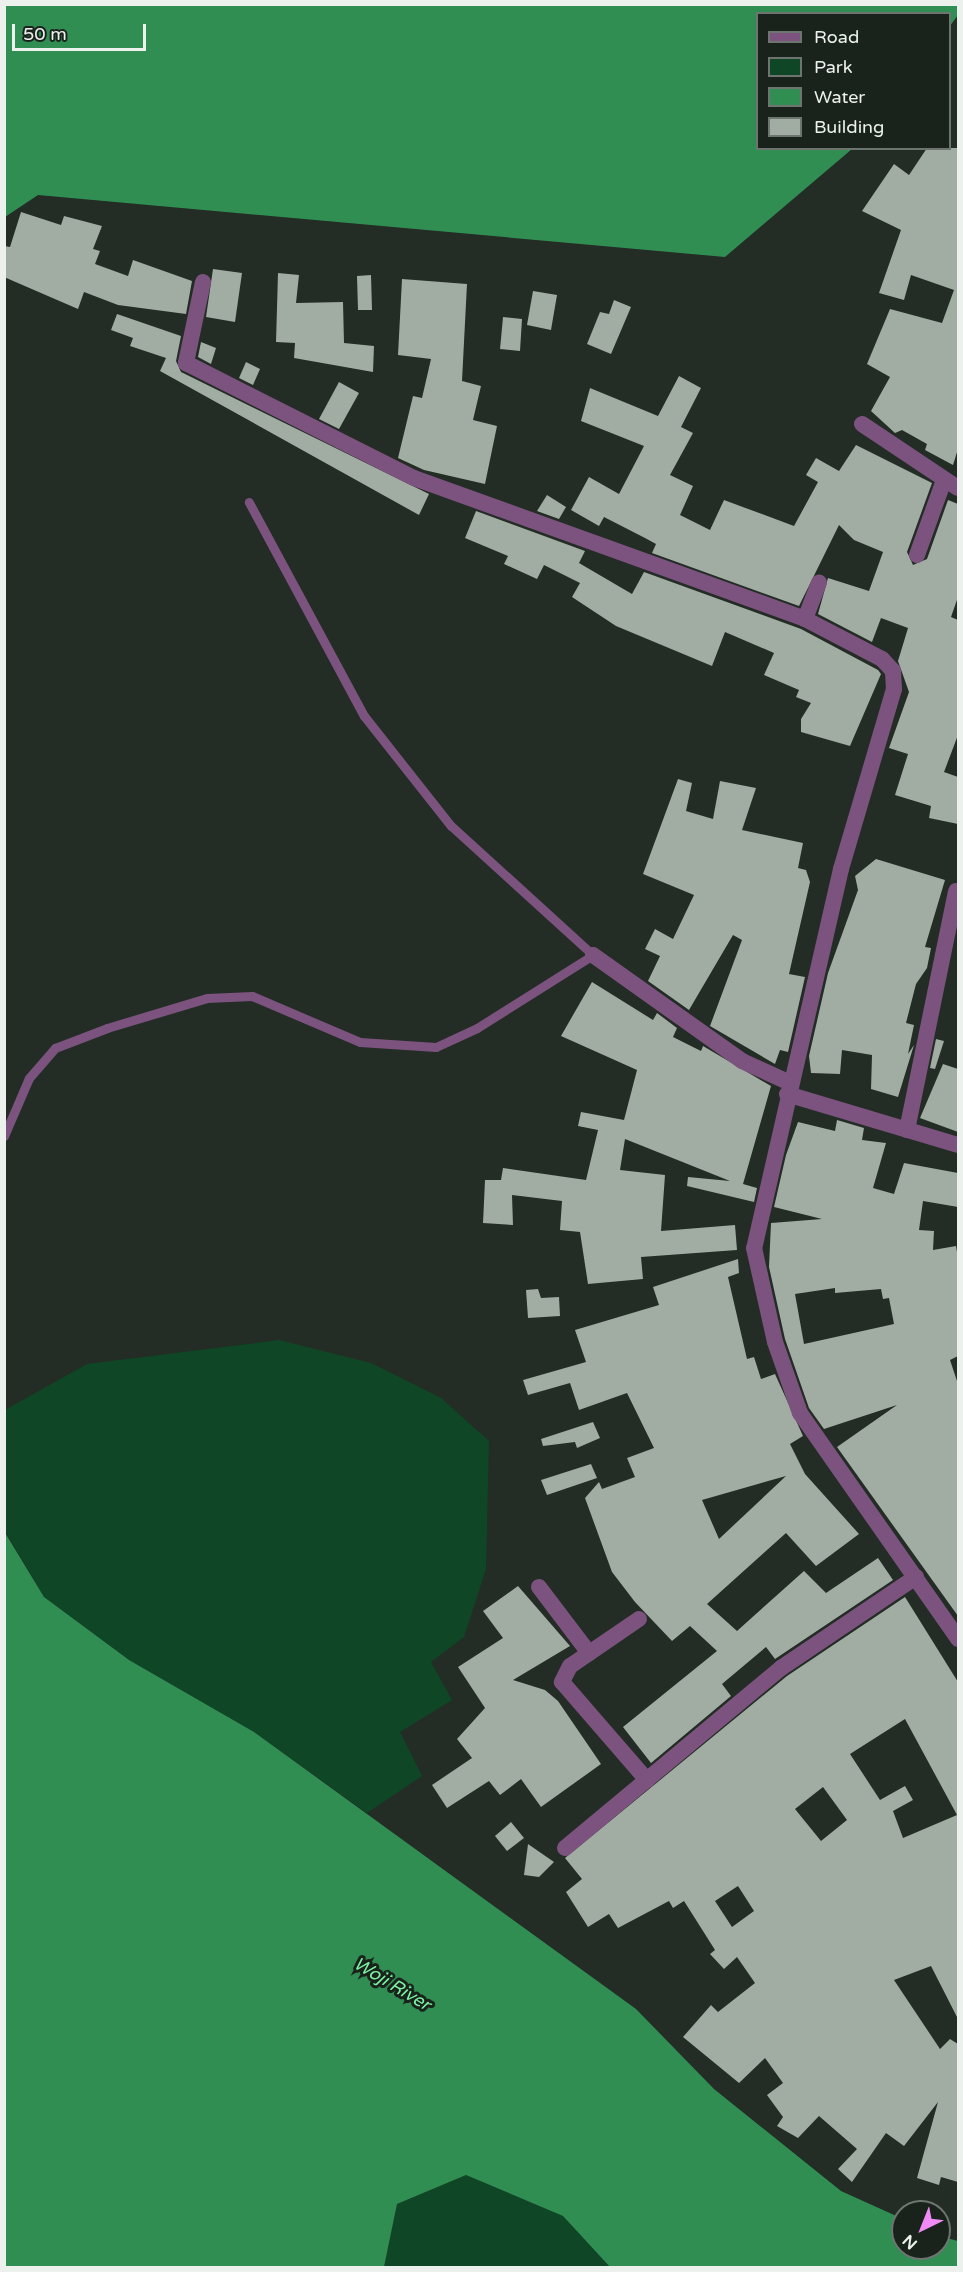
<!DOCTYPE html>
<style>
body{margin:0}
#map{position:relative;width:963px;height:2272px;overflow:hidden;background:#232c25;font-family:"Varela Round",sans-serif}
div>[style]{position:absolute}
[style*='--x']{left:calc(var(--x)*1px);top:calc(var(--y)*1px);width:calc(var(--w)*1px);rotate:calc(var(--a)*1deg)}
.green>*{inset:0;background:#0f4726}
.water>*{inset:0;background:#308e53}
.building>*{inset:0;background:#a1aca3}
.service>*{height:9px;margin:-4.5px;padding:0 4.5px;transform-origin:4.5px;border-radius:4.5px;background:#7c537f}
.minor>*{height:16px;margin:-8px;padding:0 8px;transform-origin:8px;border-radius:8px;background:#7c537f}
span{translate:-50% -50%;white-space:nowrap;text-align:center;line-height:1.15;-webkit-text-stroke:6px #1a221c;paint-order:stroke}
.water-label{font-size:18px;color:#7cf3a3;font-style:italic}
.frame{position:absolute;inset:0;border:6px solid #ecf1ed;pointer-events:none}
.legend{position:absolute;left:756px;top:12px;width:195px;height:138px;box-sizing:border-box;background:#1a221c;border:2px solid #6e7570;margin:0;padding:8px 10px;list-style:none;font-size:18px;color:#ecf1ed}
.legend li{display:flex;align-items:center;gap:12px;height:30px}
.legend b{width:30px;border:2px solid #6e7570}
.north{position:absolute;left:891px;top:2200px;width:60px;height:60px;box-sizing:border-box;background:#1a221c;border:2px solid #6e7570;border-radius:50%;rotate:223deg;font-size:16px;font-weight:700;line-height:24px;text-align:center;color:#ecf1ed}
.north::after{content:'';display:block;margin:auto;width:21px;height:27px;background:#f08bf6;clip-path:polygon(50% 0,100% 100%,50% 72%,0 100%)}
.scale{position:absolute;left:12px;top:24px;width:134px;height:27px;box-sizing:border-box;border:3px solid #ecf1ed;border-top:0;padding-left:8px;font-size:18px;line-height:21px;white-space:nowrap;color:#ecf1ed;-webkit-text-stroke:4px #1a221c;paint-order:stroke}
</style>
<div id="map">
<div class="green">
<div style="clip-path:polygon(279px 1340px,371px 1363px,441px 1398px,489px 1441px,486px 1569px,464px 1637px,431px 1662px,452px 1700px,400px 1732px,422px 1776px,367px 1813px,254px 1732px,129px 1660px,44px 1597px,5px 1531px,5px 1410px,87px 1364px)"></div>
<div style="clip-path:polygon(466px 2175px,563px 2216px,610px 2267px,384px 2268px,397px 2204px)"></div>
</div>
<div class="water">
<div style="clip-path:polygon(5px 4px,958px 4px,958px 15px,950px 26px,950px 14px,758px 14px,758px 148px,852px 149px,725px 257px,38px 195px,5px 217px)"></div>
<div style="clip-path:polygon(4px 1531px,44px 1597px,129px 1660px,254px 1732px,636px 2009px,714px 2089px,841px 2191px,903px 2219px,903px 2248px,939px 2248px,939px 2236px,958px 2241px,958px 2267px,610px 2267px,563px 2216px,466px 2175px,397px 2204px,384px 2267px,5px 2267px)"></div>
</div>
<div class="building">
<div style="clip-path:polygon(927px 148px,958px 148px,958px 449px,953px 465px,925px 450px,927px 444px,902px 430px,895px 433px,871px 411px,890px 377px,867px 364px,890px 309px,942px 323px,954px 290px,911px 275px,904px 300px,879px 293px,901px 230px,862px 211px,894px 164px,909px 175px)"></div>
<div style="clip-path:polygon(21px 212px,61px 225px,64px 216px,102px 226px,93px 249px,100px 251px,95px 264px,128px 276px,133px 260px,192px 281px,186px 314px,118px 305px,84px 292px,78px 309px,4px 277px,4px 246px,10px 247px)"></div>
<div style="clip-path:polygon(213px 269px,242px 273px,235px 322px,206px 317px)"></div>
<div style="clip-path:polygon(278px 273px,299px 275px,296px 303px,343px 302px,344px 343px,374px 346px,373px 372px,294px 358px,295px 343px,276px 342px)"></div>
<div style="clip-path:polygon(371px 275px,372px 310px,358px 310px,357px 276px)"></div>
<div style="clip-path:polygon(402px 279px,467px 284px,462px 381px,481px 386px,473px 420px,497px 426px,485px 484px,424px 470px,398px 458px,413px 396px,422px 398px,431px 359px,398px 355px)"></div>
<div style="clip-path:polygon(533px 291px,557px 295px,551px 330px,527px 325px)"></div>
<div style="clip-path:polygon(614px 300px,631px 307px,611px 354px,587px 344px,600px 312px,609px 314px)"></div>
<div style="clip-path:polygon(117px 314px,181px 336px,176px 361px,181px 372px,429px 494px,419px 515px,160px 371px,166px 358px,130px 346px,133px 338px,111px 330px)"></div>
<div style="clip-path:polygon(503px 317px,522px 319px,520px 351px,500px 349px)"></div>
<div style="clip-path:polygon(201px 342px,216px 348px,211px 364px,198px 357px)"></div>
<div style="clip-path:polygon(246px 362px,260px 369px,253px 385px,239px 378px)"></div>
<div style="clip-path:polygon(679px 376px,701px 388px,681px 427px,693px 433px,670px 475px,693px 486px,680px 515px,710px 530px,724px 500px,794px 526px,818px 482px,806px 475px,816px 458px,839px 471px,856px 445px,932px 483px,907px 552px,913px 565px,927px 559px,948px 500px,958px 504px,958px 597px,951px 617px,958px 620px,958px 735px,944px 772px,958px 777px,958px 824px,929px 818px,931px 806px,895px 795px,908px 754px,889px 748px,909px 692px,898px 661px,908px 628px,881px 618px,872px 642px,818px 614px,828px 578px,869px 591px,883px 552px,854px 540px,839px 525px,799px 606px,652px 553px,656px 544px,645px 538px,604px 517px,599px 526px,571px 510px,589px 477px,619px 494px,644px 446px,581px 421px,590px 388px,658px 416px)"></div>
<div style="clip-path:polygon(339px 382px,359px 393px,339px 429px,319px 419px)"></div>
<div style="clip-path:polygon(547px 495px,566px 507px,559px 519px,537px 511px)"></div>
<div style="clip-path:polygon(476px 511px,585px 551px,579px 563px,632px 594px,644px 572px,801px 629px,878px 670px,881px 674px,850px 746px,801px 732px,801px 719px,811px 703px,796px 697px,799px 690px,764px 675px,774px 653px,725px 632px,712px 666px,616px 626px,572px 597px,580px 583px,544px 565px,537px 579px,504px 564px,508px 556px,465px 538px)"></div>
<div style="clip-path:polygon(678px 779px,692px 783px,686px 811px,713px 819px,720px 781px,756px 788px,742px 830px,803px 843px,798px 868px,806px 870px,810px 882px,789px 974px,805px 977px,788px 1052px,780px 1050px,775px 1064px,710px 1026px,742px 940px,733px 935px,689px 1010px,648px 981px,660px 956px,645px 949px,655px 929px,673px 939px,694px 895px,643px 874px)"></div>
<div style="clip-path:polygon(876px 859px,945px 880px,925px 947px,931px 948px,927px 968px,916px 984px,906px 1023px,914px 1025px,908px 1054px,914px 1045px,898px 1097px,871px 1089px,872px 1055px,842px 1050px,840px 1074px,811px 1073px,809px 1056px,828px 973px,858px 890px,855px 876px)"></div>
<div style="clip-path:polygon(592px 982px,653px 1020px,657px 1013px,677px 1028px,673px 1037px,701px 1051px,703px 1046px,771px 1086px,743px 1184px,757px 1188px,754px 1202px,687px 1186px,688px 1177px,730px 1181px,625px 1139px,620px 1170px,665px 1175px,661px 1231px,735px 1225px,737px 1250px,641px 1257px,643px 1279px,588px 1284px,580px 1232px,560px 1230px,562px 1201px,512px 1195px,513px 1225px,483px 1223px,485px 1180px,501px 1180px,503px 1168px,586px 1180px,598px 1130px,578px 1126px,581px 1112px,624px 1120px,637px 1070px,561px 1036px)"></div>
<div style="clip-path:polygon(936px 1039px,944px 1041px,935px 1069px,930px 1068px)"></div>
<div style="clip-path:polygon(943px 1064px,958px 1069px,958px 1132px,920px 1118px)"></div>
<div style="clip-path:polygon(evenodd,837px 1120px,864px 1128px,862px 1140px,886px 1143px,873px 1188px,894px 1194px,904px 1163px,958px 1173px,958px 1207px,923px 1201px,919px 1230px,934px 1231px,933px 1250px,956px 1246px,958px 1258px,958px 1356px,950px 1360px,958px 1384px,958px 1616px,837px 1447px,897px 1405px,824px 1429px,809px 1408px,785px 1339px,769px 1267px,771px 1223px,822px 1219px,774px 1207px,786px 1155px,798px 1122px,835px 1131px,837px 1120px,835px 1288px,835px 1293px,881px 1289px,883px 1299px,889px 1298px,894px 1324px,804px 1344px,795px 1294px,835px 1288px)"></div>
<div style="clip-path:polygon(evenodd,738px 1259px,739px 1273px,728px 1277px,747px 1359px,754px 1357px,761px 1379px,775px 1374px,803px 1436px,790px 1444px,805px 1474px,859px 1534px,816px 1566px,786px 1533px,707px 1604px,737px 1631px,804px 1571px,826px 1593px,878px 1558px,893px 1580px,775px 1659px,766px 1647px,722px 1684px,731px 1696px,651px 1763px,623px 1727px,717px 1651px,690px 1626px,672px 1641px,635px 1602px,612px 1572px,585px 1498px,599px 1482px,602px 1489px,635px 1477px,627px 1458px,654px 1448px,627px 1393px,579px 1410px,570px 1383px,528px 1395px,523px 1380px,586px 1362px,575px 1330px,659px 1305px,653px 1287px,738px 1259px,786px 1476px,719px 1539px,702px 1500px,786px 1476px)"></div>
<div style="clip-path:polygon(538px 1289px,541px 1298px,559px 1297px,560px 1316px,528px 1318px,526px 1290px)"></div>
<div style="clip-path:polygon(593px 1422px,600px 1438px,577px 1448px,575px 1442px,543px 1446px,541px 1439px)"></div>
<div style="clip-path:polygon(591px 1464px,597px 1478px,547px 1495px,541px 1480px)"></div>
<div style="clip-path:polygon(518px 1586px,570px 1646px,513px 1680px,545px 1690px,558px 1701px,601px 1764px,541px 1807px,521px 1779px,500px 1795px,489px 1781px,447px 1808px,432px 1785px,472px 1758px,457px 1739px,485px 1708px,458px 1667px,503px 1638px,483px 1611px)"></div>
<div style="clip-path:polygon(evenodd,905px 1597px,958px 1682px,958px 2019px,931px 1966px,894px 1980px,940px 2049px,950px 2039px,958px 2044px,958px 2182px,941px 2177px,939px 2185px,917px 2178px,938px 2102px,904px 2146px,886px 2133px,852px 2182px,838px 2169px,857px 2149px,819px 2116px,798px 2138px,777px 2126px,783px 2117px,767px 2095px,783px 2083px,765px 2058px,739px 2083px,683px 2037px,711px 2005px,718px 2012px,755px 1983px,737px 1957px,724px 1969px,710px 1954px,715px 1950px,684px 1901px,673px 1908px,669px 1901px,618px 1928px,609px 1914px,588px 1927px,566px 1892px,582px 1879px,565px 1858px,787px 1676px,905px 1597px,905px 1719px,957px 1815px,903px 1838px,893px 1811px,913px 1800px,905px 1786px,880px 1800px,850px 1754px,905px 1719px,905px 1597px,823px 1787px,847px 1820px,821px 1841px,795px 1809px,823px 1787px,905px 1597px,738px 1886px,754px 1911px,732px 1927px,715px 1901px,738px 1886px)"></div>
<div style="clip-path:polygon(511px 1822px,524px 1838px,507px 1851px,495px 1836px)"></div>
<div style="clip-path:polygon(528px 1844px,554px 1862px,539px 1877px,524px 1875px)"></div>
</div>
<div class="service">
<div style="--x:4;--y:1136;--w:63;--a:-66.7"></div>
<div style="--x:29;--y:1078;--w:40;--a:-49"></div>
<div style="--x:55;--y:1048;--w:56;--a:-21"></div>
<div style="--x:107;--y:1028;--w:104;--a:-16.7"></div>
<div style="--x:207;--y:998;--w:45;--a:-2.5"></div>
<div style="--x:252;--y:996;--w:117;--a:23.1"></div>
<div style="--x:360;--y:1042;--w:76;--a:3.8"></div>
<div style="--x:436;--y:1047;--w:45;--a:-24.9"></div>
<div style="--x:477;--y:1028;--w:137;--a:-32.2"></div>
<div style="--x:593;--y:955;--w:192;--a:-137.7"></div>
<div style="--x:451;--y:826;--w:140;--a:-128.3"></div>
<div style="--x:364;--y:716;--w:243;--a:-118.3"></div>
</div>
<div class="minor">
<div style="--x:203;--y:282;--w:83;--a:101.9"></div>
<div style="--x:186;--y:363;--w:255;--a:26.8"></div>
<div style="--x:414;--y:478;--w:416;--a:19.8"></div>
<div style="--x:805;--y:619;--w:87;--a:27.5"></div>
<div style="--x:882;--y:659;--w:16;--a:47"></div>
<div style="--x:893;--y:671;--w:18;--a:87"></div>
<div style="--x:894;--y:689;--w:188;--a:106.4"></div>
<div style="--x:841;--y:869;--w:389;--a:102.9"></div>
<div style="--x:754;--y:1248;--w:96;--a:77.4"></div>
<div style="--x:775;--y:1342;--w:75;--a:70.6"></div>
<div style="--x:800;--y:1413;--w:276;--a:55"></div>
<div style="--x:862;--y:424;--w:115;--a:33.7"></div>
<div style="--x:917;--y:555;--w:80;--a:-70.2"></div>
<div style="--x:805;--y:619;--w:39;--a:-69"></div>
<div style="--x:593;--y:955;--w:183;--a:35.4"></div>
<div style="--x:742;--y:1061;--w:53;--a:24.6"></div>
<div style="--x:787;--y:1094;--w:178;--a:16.6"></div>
<div style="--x:907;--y:1130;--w:244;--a:-78.4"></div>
<div style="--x:539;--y:1587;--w:83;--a:52.9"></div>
<div style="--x:639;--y:1619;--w:83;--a:145.7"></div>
<div style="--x:570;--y:1666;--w:18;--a:117"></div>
<div style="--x:562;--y:1682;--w:130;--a:49.1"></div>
<div style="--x:565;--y:1848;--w:281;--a:-39.8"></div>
<div style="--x:781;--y:1668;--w:163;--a:-34"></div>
</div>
<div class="water-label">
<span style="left:392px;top:1984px;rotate:31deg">Woji River</span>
</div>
<div class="frame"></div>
<ul class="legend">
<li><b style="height:8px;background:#7c537f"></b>Road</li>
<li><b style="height:16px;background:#0f4726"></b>Park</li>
<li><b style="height:16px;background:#308e53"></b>Water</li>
<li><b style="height:16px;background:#a1aca3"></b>Building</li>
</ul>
<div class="north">N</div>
<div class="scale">50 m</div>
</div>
